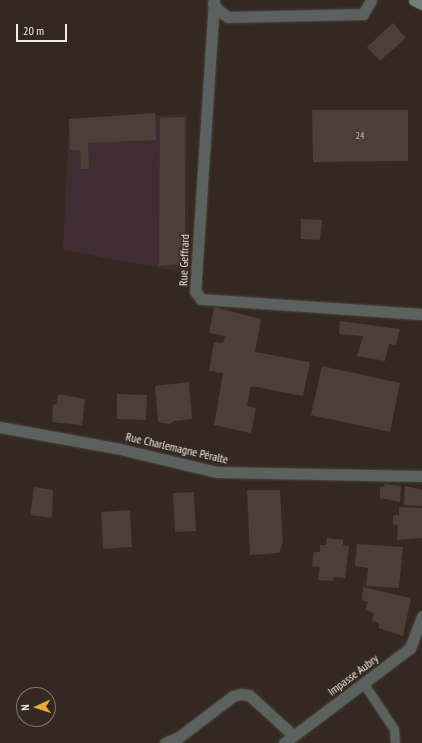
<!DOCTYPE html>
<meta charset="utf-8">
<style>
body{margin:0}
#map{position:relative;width:422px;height:743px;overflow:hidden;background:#342922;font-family:"PT Sans Narrow",sans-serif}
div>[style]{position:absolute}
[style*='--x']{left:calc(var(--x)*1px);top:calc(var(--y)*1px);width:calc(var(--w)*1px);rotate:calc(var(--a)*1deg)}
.education>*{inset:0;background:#402d34}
.building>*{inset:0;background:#4c3e39}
.roads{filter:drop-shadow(0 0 1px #4e443d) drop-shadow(0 0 1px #4e443d)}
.service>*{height:9px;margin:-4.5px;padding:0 4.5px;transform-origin:4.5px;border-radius:4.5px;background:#5a615f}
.minor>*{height:11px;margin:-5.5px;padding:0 5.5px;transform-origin:5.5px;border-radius:5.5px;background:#5a615f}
.secondary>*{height:11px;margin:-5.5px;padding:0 5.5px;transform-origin:5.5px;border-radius:5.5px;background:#747f7b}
span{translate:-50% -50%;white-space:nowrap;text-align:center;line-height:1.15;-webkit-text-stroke:3px #342922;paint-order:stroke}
.number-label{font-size:10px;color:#c8beb9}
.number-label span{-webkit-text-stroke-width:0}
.street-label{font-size:12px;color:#f1e9e4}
.north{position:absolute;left:16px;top:687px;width:40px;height:40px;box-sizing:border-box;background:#342922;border:1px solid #807670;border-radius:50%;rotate:267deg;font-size:11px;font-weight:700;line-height:16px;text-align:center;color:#f1e9e4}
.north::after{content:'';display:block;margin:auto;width:14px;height:18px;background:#eda83b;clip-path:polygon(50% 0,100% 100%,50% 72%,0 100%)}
.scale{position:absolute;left:16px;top:24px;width:51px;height:18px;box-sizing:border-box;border:2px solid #f1e9e4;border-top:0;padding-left:5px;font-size:12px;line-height:14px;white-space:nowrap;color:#f1e9e4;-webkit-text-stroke:3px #342922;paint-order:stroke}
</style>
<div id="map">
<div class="education">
<div style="clip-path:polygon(187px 114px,188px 273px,63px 250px,69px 121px)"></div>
</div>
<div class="building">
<div style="clip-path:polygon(393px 23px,406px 38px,380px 61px,367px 47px)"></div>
<div style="clip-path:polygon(312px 110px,408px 110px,408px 161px,313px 162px)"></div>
<div style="clip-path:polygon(155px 113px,156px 140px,88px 143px,89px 169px,81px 169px,80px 150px,70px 150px,69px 119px)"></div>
<div style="clip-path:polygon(185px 117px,185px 264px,159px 266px,160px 118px)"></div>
<div style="clip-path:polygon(301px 219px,322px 220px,320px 240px,301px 239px)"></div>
<div style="clip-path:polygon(214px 307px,261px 319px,255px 352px,310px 362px,303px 396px,251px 386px,247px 406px,256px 408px,251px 433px,214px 425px,223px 373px,209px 371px,214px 342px,223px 343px,225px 336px,209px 333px)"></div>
<div style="clip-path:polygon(340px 321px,400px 329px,396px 345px,389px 344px,385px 361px,357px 356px,363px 336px,339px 334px)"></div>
<div style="clip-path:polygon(322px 366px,400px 383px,390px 432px,311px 415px)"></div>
<div style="clip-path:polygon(189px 382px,192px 419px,174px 421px,170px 424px,161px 423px,158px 421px,155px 386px)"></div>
<div style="clip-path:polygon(58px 394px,85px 399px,82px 425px,52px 422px,53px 405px,57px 404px)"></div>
<div style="clip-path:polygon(117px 394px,147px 395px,146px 420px,117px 419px)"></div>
<div style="clip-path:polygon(384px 484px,401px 486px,400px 502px,380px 498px,380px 487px,385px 487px)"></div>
<div style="clip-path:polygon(405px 486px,422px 490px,422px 506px,404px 505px)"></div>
<div style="clip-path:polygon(34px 487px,53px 490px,52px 518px,30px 515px)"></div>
<div style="clip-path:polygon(247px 490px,280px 490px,283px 542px,279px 553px,250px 555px)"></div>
<div style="clip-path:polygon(194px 492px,196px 531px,175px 532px,173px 493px)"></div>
<div style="clip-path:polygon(399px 507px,422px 508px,422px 538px,397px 540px,398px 525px,393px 524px,393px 515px,399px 515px)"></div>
<div style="clip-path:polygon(130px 510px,132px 547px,103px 549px,101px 512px)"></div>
<div style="clip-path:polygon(327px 538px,343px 540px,343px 545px,349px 546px,345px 578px,334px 577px,333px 581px,318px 580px,320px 567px,312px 566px,314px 552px,320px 552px,320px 545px,326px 545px)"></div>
<div style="clip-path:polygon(357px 544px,403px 547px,399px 588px,366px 586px,368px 568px,355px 566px)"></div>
<div style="clip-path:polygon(363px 587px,411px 598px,403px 636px,379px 628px,379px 623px,372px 621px,374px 613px,365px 610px,368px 602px,362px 600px)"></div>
</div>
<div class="roads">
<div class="service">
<div style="--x:364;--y:684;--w:54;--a:56.3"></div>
<div style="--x:394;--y:729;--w:14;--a:86"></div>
</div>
<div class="minor">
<div style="--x:214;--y:0;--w:292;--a:93.7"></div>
<div style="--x:195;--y:291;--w:10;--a:53"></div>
<div style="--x:201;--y:299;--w:222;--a:3.9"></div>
<div style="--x:213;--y:3;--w:9;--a:54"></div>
<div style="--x:218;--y:10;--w:12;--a:35"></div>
<div style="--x:228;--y:17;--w:135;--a:-1.3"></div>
<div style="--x:363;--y:14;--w:16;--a:-60"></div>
<div style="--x:0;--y:427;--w:118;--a:10.3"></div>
<div style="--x:116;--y:448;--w:104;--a:13.4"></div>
<div style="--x:217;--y:472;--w:205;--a:1.1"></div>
<div style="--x:165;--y:743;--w:15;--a:-23"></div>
<div style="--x:179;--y:737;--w:68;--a:-37.2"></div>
<div style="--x:233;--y:696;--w:8;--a:-14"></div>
<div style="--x:241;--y:694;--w:8;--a:7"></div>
<div style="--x:249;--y:695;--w:59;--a:42.3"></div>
<div style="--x:284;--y:743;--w:158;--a:-37"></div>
<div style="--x:410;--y:648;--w:34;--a:-69"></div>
</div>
<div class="secondary">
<div style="--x:414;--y:0;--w:9;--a:27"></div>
</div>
</div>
<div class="number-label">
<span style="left:360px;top:136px">24</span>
</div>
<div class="street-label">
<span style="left:184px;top:260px;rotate:-88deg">Rue Geffrard</span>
<span style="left:177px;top:448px;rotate:13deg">Rue Charlemagne Péralte</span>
<span style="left:353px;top:675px;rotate:-37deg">Impasse Aubry</span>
</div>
<div class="north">N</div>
<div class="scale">20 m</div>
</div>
